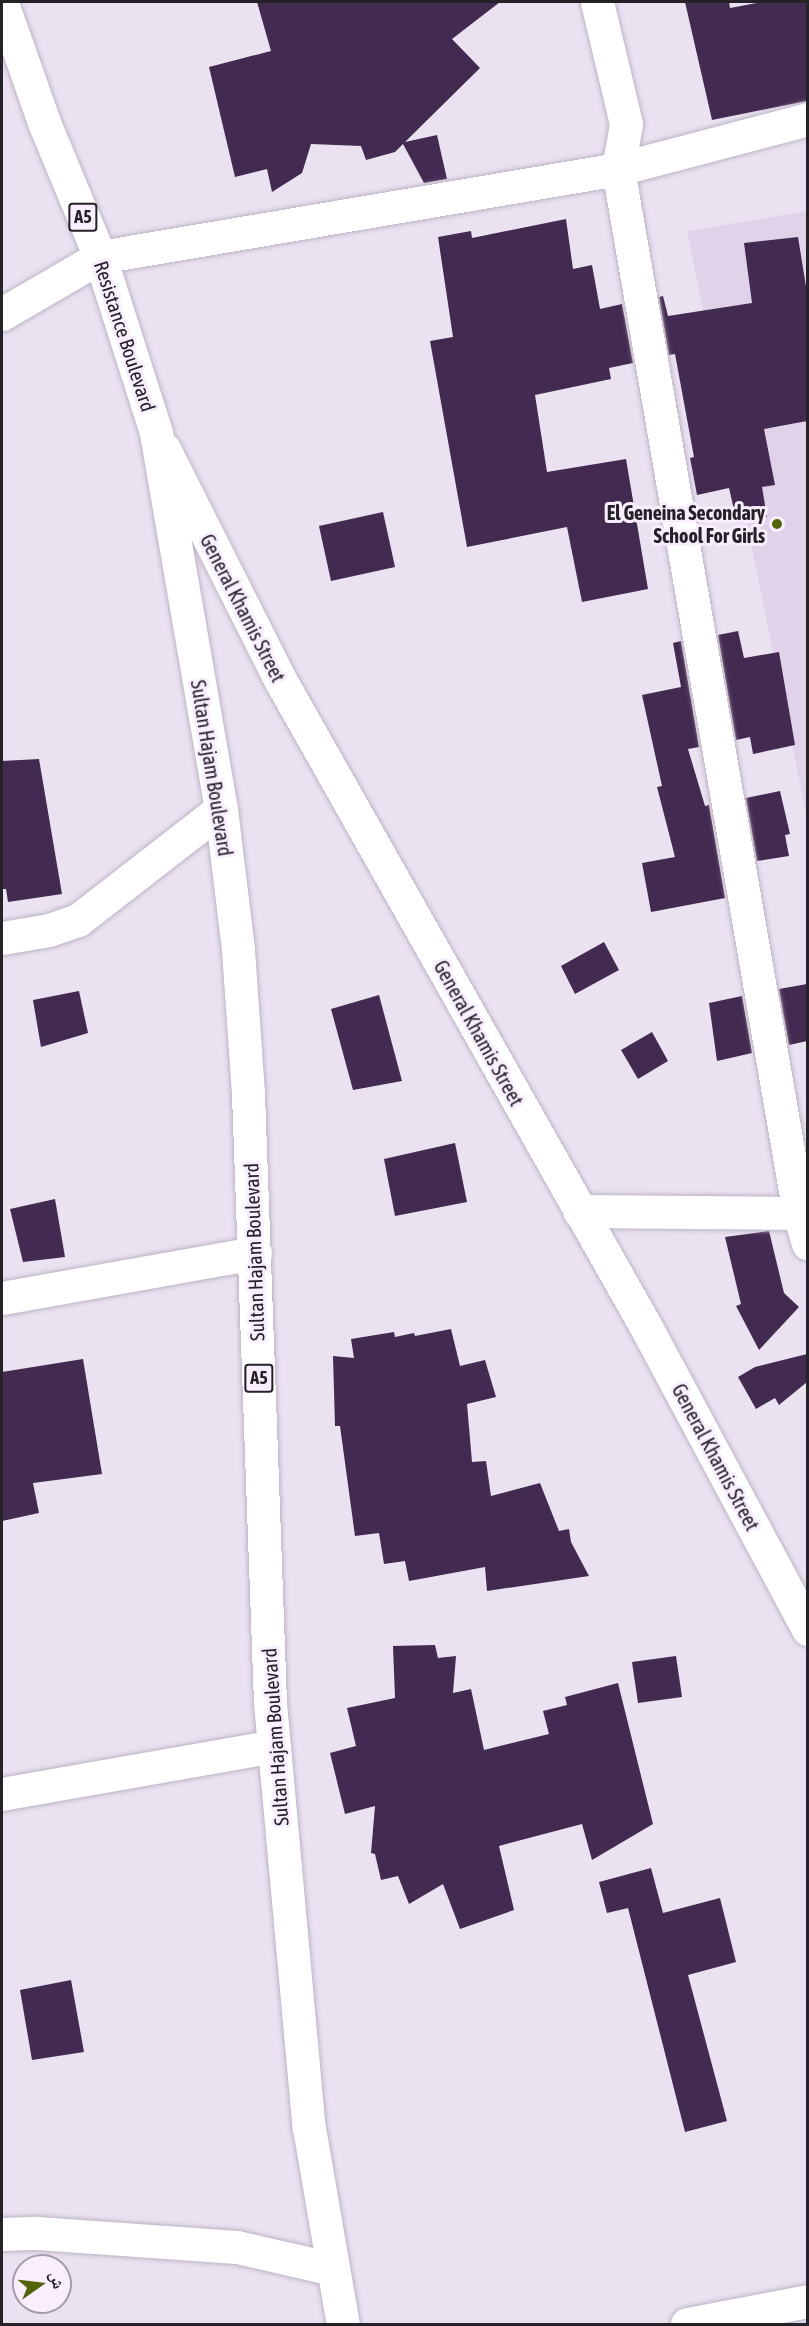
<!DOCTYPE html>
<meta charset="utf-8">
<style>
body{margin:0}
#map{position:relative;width:809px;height:2326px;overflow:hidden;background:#eae1f1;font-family:"Asap Condensed","Noto Naskh Arabic",sans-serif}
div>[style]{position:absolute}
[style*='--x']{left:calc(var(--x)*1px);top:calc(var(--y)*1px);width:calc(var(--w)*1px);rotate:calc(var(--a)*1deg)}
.built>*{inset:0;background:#e0d2e9}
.building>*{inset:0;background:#432a51}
.roads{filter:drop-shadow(0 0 2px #bdb4c4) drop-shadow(0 0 2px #bdb4c4)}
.minor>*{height:33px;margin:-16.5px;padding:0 16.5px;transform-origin:16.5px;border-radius:16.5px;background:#fff}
.secondary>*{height:33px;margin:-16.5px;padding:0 16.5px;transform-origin:16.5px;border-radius:16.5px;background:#fff}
.trunk>*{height:33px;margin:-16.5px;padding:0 16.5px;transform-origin:16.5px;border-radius:16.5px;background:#fff}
.dots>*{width:16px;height:16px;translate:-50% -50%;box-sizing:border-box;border:3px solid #f8eefe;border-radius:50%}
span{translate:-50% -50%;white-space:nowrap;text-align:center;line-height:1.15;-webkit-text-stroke:6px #f8eefe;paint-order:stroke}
.shield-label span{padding:2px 4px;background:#f8eefe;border:2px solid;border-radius:4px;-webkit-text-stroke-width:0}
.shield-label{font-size:18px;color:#252227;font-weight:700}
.street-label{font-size:20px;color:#252227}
.poi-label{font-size:20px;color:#252227;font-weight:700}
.right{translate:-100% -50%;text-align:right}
.frame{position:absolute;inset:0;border:3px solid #252227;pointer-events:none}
.north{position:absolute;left:12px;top:2254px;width:60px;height:60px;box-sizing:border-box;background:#f8eefe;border:2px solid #a49ca8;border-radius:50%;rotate:76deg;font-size:16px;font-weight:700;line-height:24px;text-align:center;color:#252227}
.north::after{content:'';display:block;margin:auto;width:21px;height:27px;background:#54640b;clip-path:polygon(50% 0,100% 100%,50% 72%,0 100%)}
</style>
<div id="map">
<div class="built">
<div style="clip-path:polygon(807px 211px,807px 817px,687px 231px)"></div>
</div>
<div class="building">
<div style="clip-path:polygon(257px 2px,500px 2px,452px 39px,480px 68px,405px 142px,437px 135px,447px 179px,424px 183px,403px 144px,395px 152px,366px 160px,361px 146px,311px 144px,302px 173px,272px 192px,267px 169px,235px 177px,209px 67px,271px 51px)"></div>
<div style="clip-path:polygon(685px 2px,729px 2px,730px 8px,762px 2px,807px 2px,807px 101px,712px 120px)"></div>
<div style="clip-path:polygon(566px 219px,573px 269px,592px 265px,600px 309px,622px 304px,633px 363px,609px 368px,611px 379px,535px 395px,547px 472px,626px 459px,648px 589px,582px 602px,567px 527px,467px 547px,430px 341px,453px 337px,438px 237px,471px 231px,472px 238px)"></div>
<div style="clip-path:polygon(798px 237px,807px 293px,807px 421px,764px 429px,775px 485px,762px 487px,767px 517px,737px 523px,729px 488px,697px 495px,690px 458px,694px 457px,675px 354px,669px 355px,659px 297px,663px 296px,668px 316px,752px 303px,744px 243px)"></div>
<div style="clip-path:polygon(383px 512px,395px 567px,331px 581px,319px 526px)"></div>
<div style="clip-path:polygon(738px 631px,744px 658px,779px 652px,795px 745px,753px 754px,750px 737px,736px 740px,718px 635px)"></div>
<div style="clip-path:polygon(681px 641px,699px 747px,688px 749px,705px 806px,709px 805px,725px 898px,651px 912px,642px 863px,675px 857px,657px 787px,662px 786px,642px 695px,681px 687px,673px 643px)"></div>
<div style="clip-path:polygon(39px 759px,62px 894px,8px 902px,6px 889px,2px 889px,2px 761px)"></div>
<div style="clip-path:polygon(780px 791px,790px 834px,785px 835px,789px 856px,757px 861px,746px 798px)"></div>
<div style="clip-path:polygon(604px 942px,619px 970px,575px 994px,561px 966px)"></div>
<div style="clip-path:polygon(807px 984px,807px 1041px,789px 1045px,779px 989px)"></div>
<div style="clip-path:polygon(79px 991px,88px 1033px,41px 1047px,33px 1000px)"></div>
<div style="clip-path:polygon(379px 995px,402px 1081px,353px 1090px,331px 1009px)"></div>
<div style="clip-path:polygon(742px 996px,752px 1053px,717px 1061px,709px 1003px)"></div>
<div style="clip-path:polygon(652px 1032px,668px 1061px,638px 1079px,621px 1050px)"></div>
<div style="clip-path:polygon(455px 1143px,467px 1202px,395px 1216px,384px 1159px)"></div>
<div style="clip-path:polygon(55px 1199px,65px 1257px,23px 1262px,10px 1209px)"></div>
<div style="clip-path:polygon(769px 1231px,784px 1293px,799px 1307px,759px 1350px,736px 1306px,741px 1304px,725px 1237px)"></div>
<div style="clip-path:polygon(451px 1329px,460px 1366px,485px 1360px,496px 1397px,467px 1404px,472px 1462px,486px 1461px,491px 1496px,540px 1483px,559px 1531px,569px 1529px,571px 1542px,589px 1576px,487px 1591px,485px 1567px,409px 1581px,405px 1561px,384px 1564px,379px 1533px,355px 1536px,340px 1426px,335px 1426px,333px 1356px,354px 1358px,351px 1339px,394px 1332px,395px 1337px,414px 1333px,415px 1336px)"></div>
<div style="clip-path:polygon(807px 1354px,807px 1382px,779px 1405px,775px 1398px,756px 1409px,738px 1377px,755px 1367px)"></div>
<div style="clip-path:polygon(83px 1359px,102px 1474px,33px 1483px,39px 1513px,2px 1521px,2px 1372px)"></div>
<div style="clip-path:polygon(435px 1645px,438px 1658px,456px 1656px,453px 1693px,471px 1689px,484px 1750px,549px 1734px,543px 1711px,567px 1705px,565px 1697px,618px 1683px,653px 1824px,592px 1860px,582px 1824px,499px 1846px,514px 1910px,460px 1929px,443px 1884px,409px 1904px,398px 1876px,381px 1880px,375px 1854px,371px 1853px,375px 1806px,345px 1814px,330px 1753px,356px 1746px,347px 1708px,395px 1698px,393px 1646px)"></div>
<div style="clip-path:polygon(676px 1656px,682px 1697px,638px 1703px,632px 1662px)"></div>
<div style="clip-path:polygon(651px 1868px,663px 1913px,720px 1898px,736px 1962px,688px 1975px,727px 2121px,685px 2132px,628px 1908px,607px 1913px,599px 1882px)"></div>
<div style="clip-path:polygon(71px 1980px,84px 2052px,32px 2060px,20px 1990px)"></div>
</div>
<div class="roads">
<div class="minor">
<div style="--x:597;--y:2;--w:125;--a:76.6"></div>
<div style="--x:626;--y:124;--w:46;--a:100.1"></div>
<div style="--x:618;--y:169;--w:1061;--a:80.17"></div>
<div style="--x:799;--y:1214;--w:31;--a:73"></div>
<div style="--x:2;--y:314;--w:113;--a:-30.2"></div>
<div style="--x:100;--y:257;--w:525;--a:-9.64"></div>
<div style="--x:618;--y:169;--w:196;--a:-14.7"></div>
<div style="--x:2;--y:938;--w:48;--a:-9.7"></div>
<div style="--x:49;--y:930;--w:31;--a:-19"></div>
<div style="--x:78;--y:920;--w:181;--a:-37.8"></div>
<div style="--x:579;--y:1211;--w:229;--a:0.5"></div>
<div style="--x:2;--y:1298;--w:257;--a:-10.1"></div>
<div style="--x:2;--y:1794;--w:276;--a:-10"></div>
<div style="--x:687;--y:2324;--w:123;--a:-10.8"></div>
</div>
<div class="secondary">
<div style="--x:164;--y:449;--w:254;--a:63.3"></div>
<div style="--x:278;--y:676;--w:748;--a:60.52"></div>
<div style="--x:646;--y:1327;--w:343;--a:61.8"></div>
<div style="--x:2;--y:2234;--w:35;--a:-2"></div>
<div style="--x:37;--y:2233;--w:200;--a:4"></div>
<div style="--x:237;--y:2247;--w:98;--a:12.9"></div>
</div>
<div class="trunk">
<div style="--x:2;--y:3;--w:129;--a:70.6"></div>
<div style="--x:45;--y:125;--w:143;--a:67.4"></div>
<div style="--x:100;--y:257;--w:185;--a:72.3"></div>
<div style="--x:156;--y:433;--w:382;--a:80.2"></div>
<div style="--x:221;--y:809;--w:142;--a:83.1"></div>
<div style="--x:238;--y:950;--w:144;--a:86"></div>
<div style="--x:248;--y:1094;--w:609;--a:87.93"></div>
<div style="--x:270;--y:1703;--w:427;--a:84.8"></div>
<div style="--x:309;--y:2128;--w:199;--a:80.2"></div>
</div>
</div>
<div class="dots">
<div style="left:777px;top:524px;background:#54640b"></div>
</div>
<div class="shield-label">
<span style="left:83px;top:217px">A5</span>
<span style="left:259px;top:1378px">A5</span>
</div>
<div class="street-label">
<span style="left:125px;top:336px;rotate:72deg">Resistance Boulevard</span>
<span style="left:243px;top:608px;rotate:63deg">General Khamis Street</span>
<span style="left:212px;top:768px;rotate:81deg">Sultan Hajam Boulevard</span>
<span style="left:479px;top:1033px;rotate:61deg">General Khamis Street</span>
<span style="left:254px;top:1252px;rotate:-92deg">Sultan Hajam Boulevard</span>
<span style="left:716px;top:1457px;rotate:62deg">General Khamis Street</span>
<span style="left:275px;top:1737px;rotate:-94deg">Sultan Hajam Boulevard</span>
</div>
<div class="poi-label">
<span class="right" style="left:765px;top:524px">El Geneina Secondary<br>School For Girls</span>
</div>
<div class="frame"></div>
<div class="north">ش</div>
</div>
